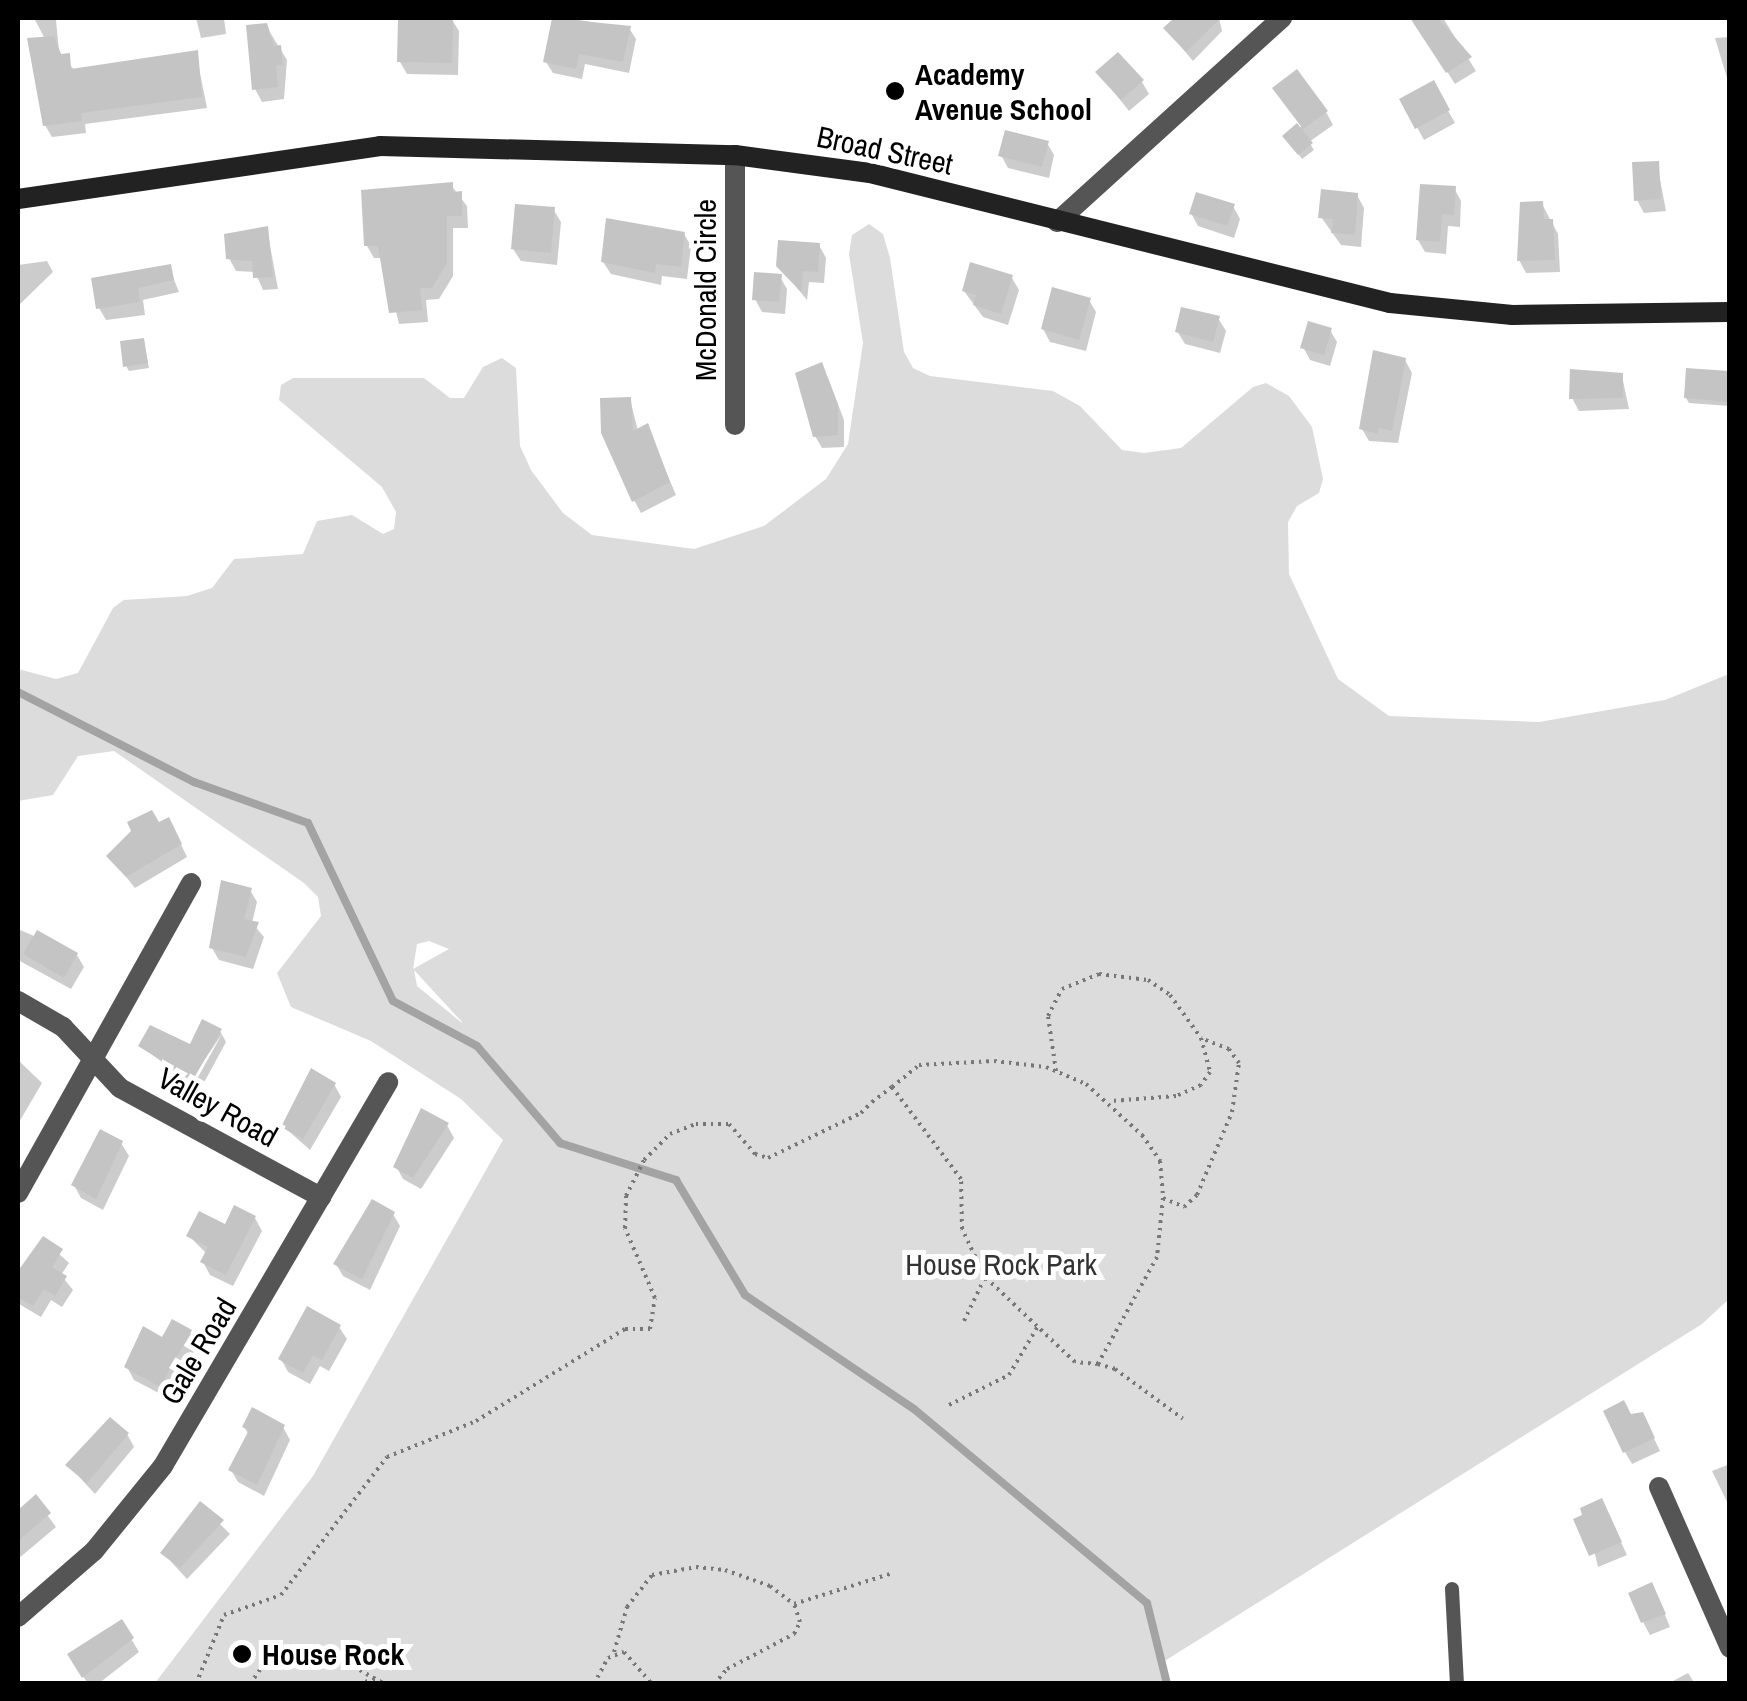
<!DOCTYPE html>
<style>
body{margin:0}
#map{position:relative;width:1747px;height:1701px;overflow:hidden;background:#fff;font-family:"Archivo Narrow",sans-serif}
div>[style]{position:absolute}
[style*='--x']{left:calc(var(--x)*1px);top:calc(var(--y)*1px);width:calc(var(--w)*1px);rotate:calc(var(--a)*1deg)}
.green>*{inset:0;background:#dcdcdc}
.shadow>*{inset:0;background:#0003}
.stream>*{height:8px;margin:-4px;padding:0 4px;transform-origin:4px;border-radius:4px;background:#a3a3a3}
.building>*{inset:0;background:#c4c4c4}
.path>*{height:4px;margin-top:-2px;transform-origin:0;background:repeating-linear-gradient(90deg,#777 0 2.5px,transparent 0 7.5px)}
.lane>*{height:14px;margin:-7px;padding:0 7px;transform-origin:7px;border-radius:7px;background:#555}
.street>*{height:20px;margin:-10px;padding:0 10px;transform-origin:10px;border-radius:10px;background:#555}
.secondary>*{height:20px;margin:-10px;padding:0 10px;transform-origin:10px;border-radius:10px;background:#222}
.dots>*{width:28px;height:28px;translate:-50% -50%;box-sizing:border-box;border:5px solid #fff;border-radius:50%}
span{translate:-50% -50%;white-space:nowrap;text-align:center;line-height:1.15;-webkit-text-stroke:10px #fff;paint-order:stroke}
.poi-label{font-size:30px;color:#000;font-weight:700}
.left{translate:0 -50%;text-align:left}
.street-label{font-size:30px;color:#000}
.park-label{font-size:30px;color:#333}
.frame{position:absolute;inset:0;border:20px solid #000;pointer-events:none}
</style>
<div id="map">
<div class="green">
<div style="clip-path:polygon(evenodd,869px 224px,883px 234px,890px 258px,904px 352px,913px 368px,930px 376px,1053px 391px,1080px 406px,1122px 450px,1144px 453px,1181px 448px,1253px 387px,1266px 383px,1289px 396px,1312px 427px,1323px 479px,1319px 493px,1297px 506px,1288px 522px,1289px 574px,1338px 679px,1389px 716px,1539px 722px,1665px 700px,1729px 674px,1729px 1299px,1702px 1324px,1163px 1662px,1166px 1683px,155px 1683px,313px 1476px,503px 1140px,461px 1099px,371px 1041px,291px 1007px,277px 973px,321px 916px,318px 897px,304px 883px,114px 751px,78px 756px,53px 795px,18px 801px,18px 669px,56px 679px,78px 673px,113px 608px,124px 600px,187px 596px,212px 588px,234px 559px,303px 554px,317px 521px,352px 515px,383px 534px,394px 529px,396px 512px,382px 487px,279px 400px,281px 385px,293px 378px,424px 378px,450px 398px,464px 398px,483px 367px,502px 358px,516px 368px,520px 446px,531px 470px,563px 513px,592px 535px,694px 549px,764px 526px,826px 479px,848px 444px,863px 343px,849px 254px,852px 235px,869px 224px,429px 941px,449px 949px,413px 969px,417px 944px,429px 941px,869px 224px,414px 970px,462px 1022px,462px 1023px,417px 986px,414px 970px)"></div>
</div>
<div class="shadow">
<div style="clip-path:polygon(34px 18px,62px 18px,56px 20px,59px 51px,75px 71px,196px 53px,207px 108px,85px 124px,86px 133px,52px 137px,45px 125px,45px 39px)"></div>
<div style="clip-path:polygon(196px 18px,224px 18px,226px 34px,201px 38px)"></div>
<div style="clip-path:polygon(401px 18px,451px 18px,459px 31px,458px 75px,407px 74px,400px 62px)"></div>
<div style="clip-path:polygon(566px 18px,629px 28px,636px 39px,629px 73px,585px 64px,582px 79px,553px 73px,546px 62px)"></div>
<div style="clip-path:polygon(1176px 18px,1219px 18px,1222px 31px,1193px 61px,1166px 29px)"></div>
<div style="clip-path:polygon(1425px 18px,1443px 18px,1476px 71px,1455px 84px,1416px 23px)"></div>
<div style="clip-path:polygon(266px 26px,287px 60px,284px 99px,262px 102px,255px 89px)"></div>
<div style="clip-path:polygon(1730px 37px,1730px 88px,1715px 38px)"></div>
<div style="clip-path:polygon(1098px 72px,1142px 82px,1149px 94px,1129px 111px)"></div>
<div style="clip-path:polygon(1433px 84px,1455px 123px,1424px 140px,1402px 100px)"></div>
<div style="clip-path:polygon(1326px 112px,1333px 125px,1309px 142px,1314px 150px,1302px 159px,1285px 136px)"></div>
<div style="clip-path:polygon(1047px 143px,1054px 155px,1049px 178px,1008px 168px,1001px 155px)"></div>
<div style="clip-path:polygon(1657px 163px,1666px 211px,1644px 213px,1637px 200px)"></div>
<div style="clip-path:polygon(451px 185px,467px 206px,468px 228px,453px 228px,453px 276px,439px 299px,426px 300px,428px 322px,399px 324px,383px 258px,374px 258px,367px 246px)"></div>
<div style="clip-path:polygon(1454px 188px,1461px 201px,1460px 227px,1448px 226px,1446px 254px,1425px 252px,1418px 240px)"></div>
<div style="clip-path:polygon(1357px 195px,1364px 208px,1361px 247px,1341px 245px,1321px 217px)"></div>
<div style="clip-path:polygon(1542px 204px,1558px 234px,1560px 272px,1526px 273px,1519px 260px)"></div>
<div style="clip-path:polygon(1233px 206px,1240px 219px,1234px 238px,1198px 226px,1191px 213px)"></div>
<div style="clip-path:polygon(553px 209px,561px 222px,557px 265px,521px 261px,513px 249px)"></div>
<div style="clip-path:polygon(267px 229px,278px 289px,263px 290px,255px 272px,236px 271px,229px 258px)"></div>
<div style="clip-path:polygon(684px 234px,691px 246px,687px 279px,662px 276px,661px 285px,611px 274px,603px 262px)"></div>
<div style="clip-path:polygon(819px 245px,826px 258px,824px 283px,809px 282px,807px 300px,779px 266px)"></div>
<div style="clip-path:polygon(47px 261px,53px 272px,18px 306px,18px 265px)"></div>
<div style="clip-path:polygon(169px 267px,179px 292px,143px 300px,145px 315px,106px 320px,99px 308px)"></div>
<div style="clip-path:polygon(780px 277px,787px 289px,785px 314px,762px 312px,755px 299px)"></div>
<div style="clip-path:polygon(1012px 278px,1019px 290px,1008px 325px,983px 317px,964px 291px)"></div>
<div style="clip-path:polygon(1089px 300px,1096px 312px,1086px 351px,1050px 342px,1043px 329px)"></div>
<div style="clip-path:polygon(1218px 318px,1226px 331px,1220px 353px,1185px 344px,1177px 331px)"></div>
<div style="clip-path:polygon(1330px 330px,1337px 342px,1330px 366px,1310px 360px,1303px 347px)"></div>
<div style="clip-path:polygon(143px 340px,149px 368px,129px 371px,126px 366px)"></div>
<div style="clip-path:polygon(1405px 360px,1412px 373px,1398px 443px,1369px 441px,1362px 429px)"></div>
<div style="clip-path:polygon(1727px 374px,1729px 406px,1689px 403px,1686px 398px)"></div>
<div style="clip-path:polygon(1622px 376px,1629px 409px,1579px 411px,1572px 398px)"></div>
<div style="clip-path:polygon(828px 378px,844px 420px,844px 447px,822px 448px,815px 436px)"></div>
<div style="clip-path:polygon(630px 399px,638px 431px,647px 427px,676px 495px,641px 513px,634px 500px)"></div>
<div style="clip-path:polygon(158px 825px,175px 832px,187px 857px,135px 888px,109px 856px)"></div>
<div style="clip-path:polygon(250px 890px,257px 902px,252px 923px,264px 937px,253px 969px,219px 960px,212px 948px)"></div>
<div style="clip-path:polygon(18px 929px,77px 955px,84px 967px,71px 989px,18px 960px)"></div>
<div style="clip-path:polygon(220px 1031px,226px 1042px,200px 1090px,193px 1086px,222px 1034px,189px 1083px,141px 1046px,192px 1047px)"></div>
<div style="clip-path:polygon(18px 1060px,42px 1083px,18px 1124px)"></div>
<div style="clip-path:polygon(334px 1084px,341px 1097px,310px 1150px,284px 1127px)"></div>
<div style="clip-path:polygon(447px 1125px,454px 1138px,421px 1189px,403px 1179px,396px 1166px)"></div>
<div style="clip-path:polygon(121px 1143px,129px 1156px,103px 1210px,81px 1198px,74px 1185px)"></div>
<div style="clip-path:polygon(393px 1214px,400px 1226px,370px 1290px,343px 1276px,336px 1264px)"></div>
<div style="clip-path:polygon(255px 1218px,262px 1231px,233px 1286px,210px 1275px,203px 1262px,207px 1254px,189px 1236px)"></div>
<div style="clip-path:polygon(44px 1240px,69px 1263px,61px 1275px,73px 1290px,62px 1307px,51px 1300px,41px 1317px,19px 1304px,18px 1282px)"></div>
<div style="clip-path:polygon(339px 1327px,347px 1339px,329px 1371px,320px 1366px,310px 1384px,288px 1372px,281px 1359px)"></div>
<div style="clip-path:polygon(190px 1332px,198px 1345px,168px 1398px,134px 1380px,127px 1367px,163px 1340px)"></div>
<div style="clip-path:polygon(1631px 1416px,1649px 1428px,1660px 1451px,1632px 1464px,1625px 1452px)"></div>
<div style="clip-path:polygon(244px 1427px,283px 1427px,290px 1440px,264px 1496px,238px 1482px,231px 1470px,249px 1435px)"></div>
<div style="clip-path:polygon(127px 1434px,134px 1447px,95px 1494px,68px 1465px)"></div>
<div style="clip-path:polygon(1730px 1464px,1730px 1508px,1712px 1471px)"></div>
<div style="clip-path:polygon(35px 1498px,56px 1527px,18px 1559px,18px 1513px)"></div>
<div style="clip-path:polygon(201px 1505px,230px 1534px,187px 1579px,163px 1553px)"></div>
<div style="clip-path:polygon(1608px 1514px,1627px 1555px,1598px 1567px,1586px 1516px)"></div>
<div style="clip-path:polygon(1658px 1598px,1670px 1627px,1650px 1635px,1643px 1622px)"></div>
<div style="clip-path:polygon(121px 1622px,139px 1652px,98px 1684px,88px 1684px,70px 1655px)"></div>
<div style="clip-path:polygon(1688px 1673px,1695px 1684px,1671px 1684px,1671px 1682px)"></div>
</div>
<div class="stream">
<div style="--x:18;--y:692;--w:198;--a:27.1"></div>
<div style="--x:194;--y:782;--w:121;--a:19.8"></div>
<div style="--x:308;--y:823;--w:197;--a:64.5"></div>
<div style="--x:393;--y:1001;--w:95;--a:28.2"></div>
<div style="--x:477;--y:1046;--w:128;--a:49.4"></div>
<div style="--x:560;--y:1143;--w:122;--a:17.7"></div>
<div style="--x:676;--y:1180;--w:134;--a:59"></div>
<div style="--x:745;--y:1295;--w:204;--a:34"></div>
<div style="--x:914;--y:1409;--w:303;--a:39.8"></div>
<div style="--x:1147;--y:1603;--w:83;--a:76.1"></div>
</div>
<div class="building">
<div style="clip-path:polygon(398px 18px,453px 18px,452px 63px,397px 62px)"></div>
<div style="clip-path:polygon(552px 18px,631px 26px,623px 62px,579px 54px,576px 69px,543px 62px)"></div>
<div style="clip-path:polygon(1174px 18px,1221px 18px,1186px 52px,1163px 28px)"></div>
<div style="clip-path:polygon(1410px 18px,1438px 18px,1472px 57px,1446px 73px)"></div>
<div style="clip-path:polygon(267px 23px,274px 46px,281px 45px,283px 65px,276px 66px,278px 87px,252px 90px,246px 25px)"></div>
<div style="clip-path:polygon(54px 36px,61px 54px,70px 53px,71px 69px,198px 50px,202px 97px,81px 113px,82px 121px,43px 126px,27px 38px)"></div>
<div style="clip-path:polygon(1118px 52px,1144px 80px,1121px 100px,1095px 72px)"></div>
<div style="clip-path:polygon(1297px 69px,1328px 111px,1303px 129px,1272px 88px)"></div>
<div style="clip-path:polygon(1434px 80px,1450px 110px,1415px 129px,1399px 99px)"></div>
<div style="clip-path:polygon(1297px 123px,1313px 143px,1298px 155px,1282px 136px)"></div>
<div style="clip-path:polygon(1005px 130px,1049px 141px,1042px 167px,998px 156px)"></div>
<div style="clip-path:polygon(1659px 161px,1661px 199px,1634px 201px,1632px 162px)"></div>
<div style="clip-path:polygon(453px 182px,453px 192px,462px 191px,462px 216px,447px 216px,447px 263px,432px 288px,420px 288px,422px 310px,389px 313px,378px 246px,364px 246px,361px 190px)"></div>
<div style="clip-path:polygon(1420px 184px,1456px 186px,1454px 215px,1442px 214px,1440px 242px,1416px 240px)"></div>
<div style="clip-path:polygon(1321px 189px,1358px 193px,1355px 235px,1331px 233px,1333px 219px,1318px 218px)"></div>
<div style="clip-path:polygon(1196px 192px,1235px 204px,1227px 226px,1189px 214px)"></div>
<div style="clip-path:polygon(1543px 201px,1544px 219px,1553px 219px,1555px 260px,1517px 261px,1520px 202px)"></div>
<div style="clip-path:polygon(515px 204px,555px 207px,551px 253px,511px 249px)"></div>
<div style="clip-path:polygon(606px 218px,685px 232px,681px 267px,656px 264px,655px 273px,601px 262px)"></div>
<div style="clip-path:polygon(268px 226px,273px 277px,253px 278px,252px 261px,226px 259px,224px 234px)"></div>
<div style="clip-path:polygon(778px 240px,820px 243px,818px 272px,803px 271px,801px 292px,776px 266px)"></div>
<div style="clip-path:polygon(970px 262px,1013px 275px,1001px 314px,973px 305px,976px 295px,962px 291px)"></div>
<div style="clip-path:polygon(171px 264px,174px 280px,138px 288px,140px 302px,96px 309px,91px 278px)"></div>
<div style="clip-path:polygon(754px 272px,782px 274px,779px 302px,752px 300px)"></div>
<div style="clip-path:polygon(1052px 287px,1091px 298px,1079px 340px,1041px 329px)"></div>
<div style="clip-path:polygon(1181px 307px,1220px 316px,1213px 342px,1175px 332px)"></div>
<div style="clip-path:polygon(1308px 321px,1332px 328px,1324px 355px,1300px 348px)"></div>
<div style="clip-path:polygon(144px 338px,148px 363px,123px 367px,120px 341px)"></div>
<div style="clip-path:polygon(1373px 350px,1406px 358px,1392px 431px,1379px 428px,1378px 434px,1359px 429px)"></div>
<div style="clip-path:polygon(822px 362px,838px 405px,838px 435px,813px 437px,795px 373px)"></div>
<div style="clip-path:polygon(1686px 368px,1729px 371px,1727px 402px,1684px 398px)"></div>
<div style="clip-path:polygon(1570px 369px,1623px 373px,1623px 398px,1569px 399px)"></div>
<div style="clip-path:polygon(631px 397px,633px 431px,648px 423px,670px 482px,632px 502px,601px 433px,600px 398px)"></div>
<div style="clip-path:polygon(152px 810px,159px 822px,169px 817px,182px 844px,126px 877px,106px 856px,131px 831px,127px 822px)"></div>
<div style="clip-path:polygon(221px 880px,252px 888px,244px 919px,259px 922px,246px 957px,209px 948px)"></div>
<div style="clip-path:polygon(37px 930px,78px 953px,64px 978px,23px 954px)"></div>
<div style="clip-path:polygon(202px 1019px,222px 1029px,193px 1080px,138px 1046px,150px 1025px,190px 1044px)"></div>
<div style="clip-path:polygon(311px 1068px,336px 1083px,303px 1139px,281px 1127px)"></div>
<div style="clip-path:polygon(421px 1108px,449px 1123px,413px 1178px,393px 1167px)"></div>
<div style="clip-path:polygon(100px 1129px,123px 1141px,96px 1199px,71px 1185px)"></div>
<div style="clip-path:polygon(372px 1199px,395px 1212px,362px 1279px,333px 1264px)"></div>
<div style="clip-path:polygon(234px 1205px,256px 1216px,226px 1275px,200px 1262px,208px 1247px,186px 1236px,199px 1211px,225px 1224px)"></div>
<div style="clip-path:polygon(43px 1236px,63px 1249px,52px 1267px,67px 1276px,55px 1296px,44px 1289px,33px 1306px,18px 1297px,18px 1271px)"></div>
<div style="clip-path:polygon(307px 1306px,341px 1325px,322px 1360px,313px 1355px,303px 1373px,278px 1359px)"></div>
<div style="clip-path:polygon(172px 1319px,192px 1330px,160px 1387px,124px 1367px,143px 1326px,162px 1337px)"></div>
<div style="clip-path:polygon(1624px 1400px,1631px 1414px,1643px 1412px,1655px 1438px,1623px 1453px,1603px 1411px)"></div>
<div style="clip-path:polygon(252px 1407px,285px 1425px,257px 1485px,228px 1470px,249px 1430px,242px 1427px)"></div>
<div style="clip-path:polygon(110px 1417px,129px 1433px,87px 1483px,65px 1465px)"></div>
<div style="clip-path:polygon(36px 1494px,51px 1513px,18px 1541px,18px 1510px)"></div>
<div style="clip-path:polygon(1602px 1498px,1622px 1542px,1589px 1556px,1573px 1519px,1582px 1515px,1580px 1508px)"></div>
<div style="clip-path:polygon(200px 1501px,224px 1520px,180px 1568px,160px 1553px)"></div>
<div style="clip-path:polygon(1652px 1582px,1666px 1614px,1641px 1623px,1628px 1593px)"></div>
<div style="clip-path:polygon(122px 1619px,134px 1638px,82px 1678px,67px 1654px)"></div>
</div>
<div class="path">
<div style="--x:1056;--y:1071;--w:56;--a:-98.3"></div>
<div style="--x:1048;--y:1016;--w:30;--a:-63"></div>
<div style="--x:1062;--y:989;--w:40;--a:-22"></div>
<div style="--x:1099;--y:974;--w:49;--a:7"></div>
<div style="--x:1148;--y:980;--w:27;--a:34"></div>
<div style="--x:1170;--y:995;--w:53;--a:54.2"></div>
<div style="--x:1201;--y:1038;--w:35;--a:75"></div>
<div style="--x:1210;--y:1072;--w:16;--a:125"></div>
<div style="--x:1201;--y:1085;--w:27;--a:156"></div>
<div style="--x:1176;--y:1096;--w:65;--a:175.6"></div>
<div style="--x:1163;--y:1198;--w:23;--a:23"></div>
<div style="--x:1184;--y:1207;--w:18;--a:-43"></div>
<div style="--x:1197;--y:1195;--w:90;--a:-67.1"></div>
<div style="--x:1232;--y:1112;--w:49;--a:-81.9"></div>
<div style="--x:1239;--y:1063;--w:17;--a:-126"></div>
<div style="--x:1229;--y:1049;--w:30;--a:-159"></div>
<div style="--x:964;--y:1321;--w:49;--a:-64.5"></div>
<div style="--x:1098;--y:1364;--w:18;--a:16"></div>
<div style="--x:1115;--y:1369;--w:84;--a:36.3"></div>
<div style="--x:949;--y:1405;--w:67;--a:-26.6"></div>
<div style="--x:1009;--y:1375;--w:57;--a:-59.4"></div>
<div style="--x:614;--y:1652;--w:47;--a:-73.9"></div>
<div style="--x:627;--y:1607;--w:41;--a:-52"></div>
<div style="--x:652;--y:1575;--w:45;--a:-10.3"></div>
<div style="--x:696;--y:1567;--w:29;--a:6"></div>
<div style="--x:725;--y:1570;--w:48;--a:19.6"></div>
<div style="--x:770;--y:1586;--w:30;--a:37"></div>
<div style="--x:196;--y:1684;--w:74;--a:-67.9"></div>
<div style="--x:224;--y:1615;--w:60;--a:-19.3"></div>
<div style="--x:281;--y:1595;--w:174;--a:-52.5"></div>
<div style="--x:387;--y:1457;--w:96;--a:-22"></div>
<div style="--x:476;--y:1421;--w:175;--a:-31.7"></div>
<div style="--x:625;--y:1329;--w:25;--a:0"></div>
<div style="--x:650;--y:1329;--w:31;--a:-81"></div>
<div style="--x:655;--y:1298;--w:76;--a:-113.2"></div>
<div style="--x:625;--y:1228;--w:32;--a:-88"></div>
<div style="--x:626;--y:1196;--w:40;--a:-63.4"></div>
<div style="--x:644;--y:1160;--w:37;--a:-45"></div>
<div style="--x:670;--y:1134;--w:28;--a:-21"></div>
<div style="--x:696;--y:1124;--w:33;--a:0"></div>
<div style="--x:729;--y:1124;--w:40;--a:49"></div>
<div style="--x:755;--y:1154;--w:14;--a:17"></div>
<div style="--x:768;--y:1158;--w:103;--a:-25.8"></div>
<div style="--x:861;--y:1113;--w:16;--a:-45"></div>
<div style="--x:872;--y:1102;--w:25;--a:-37"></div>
<div style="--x:892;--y:1087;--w:35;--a:-39"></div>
<div style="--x:919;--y:1065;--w:75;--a:-3.1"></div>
<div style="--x:994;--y:1061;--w:52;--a:6.6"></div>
<div style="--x:1046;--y:1067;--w:43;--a:23"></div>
<div style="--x:1086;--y:1084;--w:76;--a:42.3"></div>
<div style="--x:1142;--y:1135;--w:32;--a:55"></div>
<div style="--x:1160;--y:1161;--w:37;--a:85"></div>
<div style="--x:1163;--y:1198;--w:59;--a:95.8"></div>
<div style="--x:1157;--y:1257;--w:122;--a:118.9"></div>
<div style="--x:1098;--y:1364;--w:23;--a:-175"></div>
<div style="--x:1075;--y:1362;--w:124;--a:-136.6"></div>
<div style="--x:985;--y:1277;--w:53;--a:-115.6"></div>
<div style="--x:962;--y:1229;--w:50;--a:-91.1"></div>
<div style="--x:961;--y:1179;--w:115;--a:-126.9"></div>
<div style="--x:250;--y:1684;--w:32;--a:-55"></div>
<div style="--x:268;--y:1658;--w:40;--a:-13"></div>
<div style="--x:307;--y:1649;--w:20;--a:9"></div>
<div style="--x:327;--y:1652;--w:66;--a:28.9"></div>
<div style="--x:358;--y:1684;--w:19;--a:-16"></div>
<div style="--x:594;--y:1684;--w:30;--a:-62"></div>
<div style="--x:608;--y:1658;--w:17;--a:-21"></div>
<div style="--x:624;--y:1652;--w:43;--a:48.8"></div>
<div style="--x:714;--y:1684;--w:20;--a:-49"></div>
<div style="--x:727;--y:1669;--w:76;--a:-27.6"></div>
<div style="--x:794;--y:1634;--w:13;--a:-63"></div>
<div style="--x:800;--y:1622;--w:19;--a:-108"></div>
<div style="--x:794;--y:1604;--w:104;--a:-17.4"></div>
</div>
<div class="lane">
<div style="--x:1452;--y:1589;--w:95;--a:87"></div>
</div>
<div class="street">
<div style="--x:735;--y:155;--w:270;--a:90"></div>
<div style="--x:1057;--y:222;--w:304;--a:-42.2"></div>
<div style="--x:18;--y:1001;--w:52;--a:30"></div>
<div style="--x:63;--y:1027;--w:83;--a:46.9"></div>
<div style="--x:120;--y:1088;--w:229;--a:28.5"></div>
<div style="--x:18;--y:1193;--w:355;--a:-60.8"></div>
<div style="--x:1659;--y:1487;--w:176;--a:66.2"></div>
<div style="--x:18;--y:1617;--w:101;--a:-41"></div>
<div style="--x:94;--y:1551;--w:109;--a:-50.9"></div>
<div style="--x:163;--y:1466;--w:445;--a:-59.6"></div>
</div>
<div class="secondary">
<div style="--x:18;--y:199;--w:366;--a:-8.3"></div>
<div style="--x:380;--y:146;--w:355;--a:1.5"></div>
<div style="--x:735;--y:155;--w:136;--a:7.6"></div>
<div style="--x:870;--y:173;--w:536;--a:14.04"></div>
<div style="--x:1390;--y:303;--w:123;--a:5.6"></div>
<div style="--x:1512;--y:315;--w:218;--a:-0.8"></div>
</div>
<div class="dots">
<div style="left:895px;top:91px;background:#000"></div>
<div style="left:242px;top:1654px;background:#000"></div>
</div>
<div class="poi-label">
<span class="left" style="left:915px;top:91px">Academy<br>Avenue School</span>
<span class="left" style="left:262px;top:1654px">House Rock</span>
</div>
<div class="street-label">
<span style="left:885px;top:150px;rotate:12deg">Broad Street</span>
<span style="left:705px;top:290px;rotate:-90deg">McDonald Circle</span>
<span style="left:218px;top:1107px;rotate:29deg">Valley Road</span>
<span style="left:198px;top:1351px;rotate:-59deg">Gale Road</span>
</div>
<div class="park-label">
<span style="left:1001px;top:1264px">House Rock Park</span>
</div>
<div class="frame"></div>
</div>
